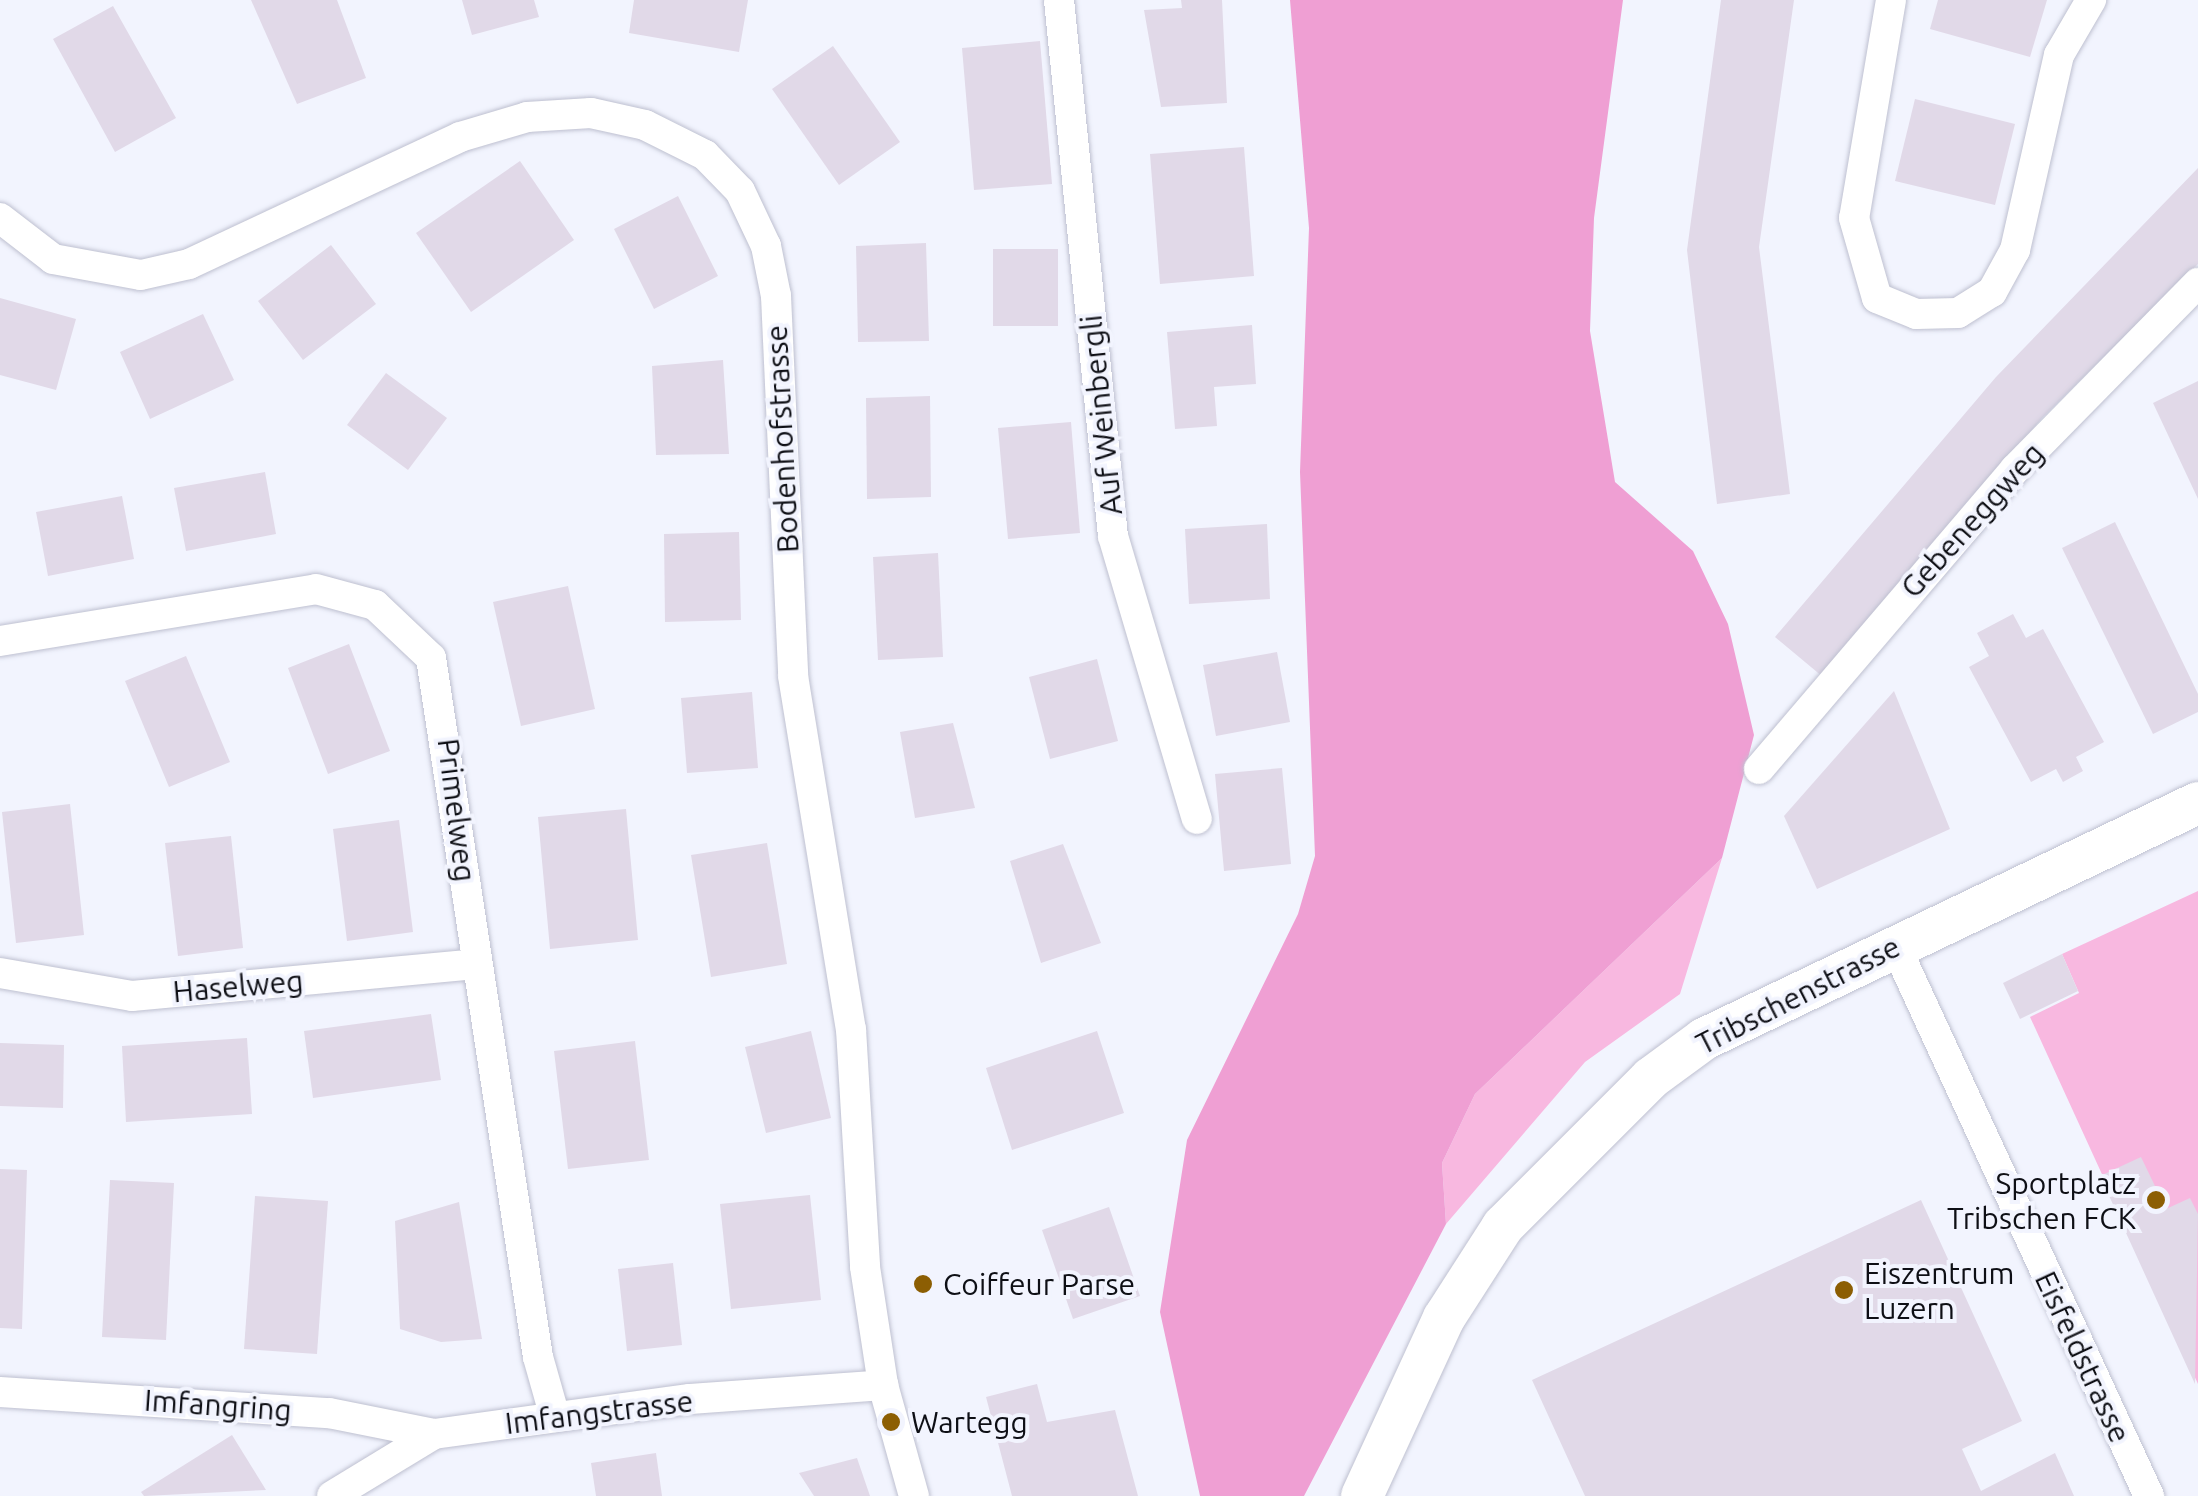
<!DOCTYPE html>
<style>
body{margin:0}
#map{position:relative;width:2198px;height:1496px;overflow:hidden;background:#f2f4fe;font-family:Ubuntu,sans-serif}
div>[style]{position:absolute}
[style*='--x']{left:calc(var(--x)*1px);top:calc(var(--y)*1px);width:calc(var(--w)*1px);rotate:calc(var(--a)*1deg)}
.green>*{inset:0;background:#f8b8e0}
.forest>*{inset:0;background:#ef9fd3}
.building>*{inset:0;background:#e1d9e8}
.roads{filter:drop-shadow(0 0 2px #bec0d0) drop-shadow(0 0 2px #bec0d0)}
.street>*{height:30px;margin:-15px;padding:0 15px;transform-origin:15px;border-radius:15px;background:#fff}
.secondary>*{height:42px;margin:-21px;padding:0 21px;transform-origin:21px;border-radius:21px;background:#fff}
.dots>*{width:28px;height:28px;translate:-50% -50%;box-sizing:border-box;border:5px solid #f2f4fe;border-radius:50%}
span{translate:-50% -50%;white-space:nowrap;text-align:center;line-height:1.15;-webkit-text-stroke:8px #f2f4fe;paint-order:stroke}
.street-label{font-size:30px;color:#0e0f15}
.poi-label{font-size:30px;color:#0e0f15}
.right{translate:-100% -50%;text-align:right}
.left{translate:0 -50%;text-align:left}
</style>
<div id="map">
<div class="green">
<div style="clip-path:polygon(1722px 858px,1680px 994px,1585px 1062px,1446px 1224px,1442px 1163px,1475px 1094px)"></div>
<div style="clip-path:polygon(2198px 891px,2198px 1384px,2030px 1017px,2079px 993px,2062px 954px)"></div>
</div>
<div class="forest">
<div style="clip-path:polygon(1290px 0,1623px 0,1594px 218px,1590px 331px,1615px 482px,1693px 551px,1728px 624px,1754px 735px,1722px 858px,1475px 1094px,1442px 1163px,1446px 1224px,1304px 1496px,1200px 1496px,1160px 1312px,1187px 1140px,1298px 914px,1315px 856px,1300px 472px,1309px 228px)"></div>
</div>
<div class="building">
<div style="clip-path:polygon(251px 0,337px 0,366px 78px,297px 104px)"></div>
<div style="clip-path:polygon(462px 0,534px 0,539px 17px,472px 35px)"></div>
<div style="clip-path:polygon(634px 0,748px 0,739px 52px,629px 33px)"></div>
<div style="clip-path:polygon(1181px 0,1222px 0,1227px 103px,1161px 107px,1144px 10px,1182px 8px)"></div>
<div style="clip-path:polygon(1721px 0,1794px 0,1759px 247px,1790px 494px,1717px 504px,1687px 250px)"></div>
<div style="clip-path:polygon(1938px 0,2047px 0,2030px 57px,1930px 29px)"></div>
<div style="clip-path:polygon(113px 6px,176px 118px,115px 152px,53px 39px)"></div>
<div style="clip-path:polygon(1040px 41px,1052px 184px,974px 190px,962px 48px)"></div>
<div style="clip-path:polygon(833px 46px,900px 142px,839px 185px,772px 89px)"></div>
<div style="clip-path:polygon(1915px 99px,2015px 124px,1995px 205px,1895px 181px)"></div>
<div style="clip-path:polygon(1244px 147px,1254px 276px,1160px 284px,1150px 154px)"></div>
<div style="clip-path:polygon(520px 161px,574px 240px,471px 312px,416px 233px)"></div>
<div style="clip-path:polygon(2198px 168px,2198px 264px,2042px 418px,1823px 677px,1775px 637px,1996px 377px)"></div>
<div style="clip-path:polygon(678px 196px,718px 276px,654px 309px,614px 229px)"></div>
<div style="clip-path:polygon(926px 243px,929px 341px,858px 342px,856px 246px)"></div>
<div style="clip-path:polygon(331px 245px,376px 304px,303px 360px,258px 301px)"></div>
<div style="clip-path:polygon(993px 249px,1058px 249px,1058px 326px,993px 326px)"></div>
<div style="clip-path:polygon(0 298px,76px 319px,56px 390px,0 375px)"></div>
<div style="clip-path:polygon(203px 314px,234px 380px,150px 419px,120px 352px)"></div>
<div style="clip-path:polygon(1252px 325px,1256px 384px,1214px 387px,1217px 426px,1175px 429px,1167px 332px)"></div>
<div style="clip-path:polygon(723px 360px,729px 454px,656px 455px,652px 366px)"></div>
<div style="clip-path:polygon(386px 373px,447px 418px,408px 470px,347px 425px)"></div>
<div style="clip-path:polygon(2198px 381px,2198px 499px,2153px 403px)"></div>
<div style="clip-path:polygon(930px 396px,931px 497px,867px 499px,866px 398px)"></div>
<div style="clip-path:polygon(1071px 422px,1080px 533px,1008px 539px,998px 428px)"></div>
<div style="clip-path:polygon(265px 472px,276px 534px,186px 551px,174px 488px)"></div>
<div style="clip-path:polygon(122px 496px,134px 559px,48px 576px,36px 512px)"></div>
<div style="clip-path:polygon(2115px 522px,2198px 694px,2198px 712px,2153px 734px,2062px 548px)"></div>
<div style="clip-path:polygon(1267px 524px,1270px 599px,1189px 604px,1185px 529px)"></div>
<div style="clip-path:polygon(739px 532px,741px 620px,665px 622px,664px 534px)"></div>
<div style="clip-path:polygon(938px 553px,943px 657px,878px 660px,873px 557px)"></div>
<div style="clip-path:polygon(568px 586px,595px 709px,521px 726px,493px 602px)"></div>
<div style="clip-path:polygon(2013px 614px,2026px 638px,2043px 629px,2104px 742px,2076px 757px,2083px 771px,2063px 782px,2056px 769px,2031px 782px,1969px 667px,1989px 656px,1977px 633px)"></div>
<div style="clip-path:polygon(349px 644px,390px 751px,328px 774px,288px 668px)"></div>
<div style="clip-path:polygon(1277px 652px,1290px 722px,1216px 736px,1203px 665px)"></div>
<div style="clip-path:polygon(186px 656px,230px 762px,169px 787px,125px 681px)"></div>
<div style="clip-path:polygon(1097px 659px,1118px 741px,1050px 759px,1029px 677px)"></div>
<div style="clip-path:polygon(1894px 691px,1950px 829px,1817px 889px,1784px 816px)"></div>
<div style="clip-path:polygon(752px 692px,758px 768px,687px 773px,681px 698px)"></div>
<div style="clip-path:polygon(953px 723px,975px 808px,915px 818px,900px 732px)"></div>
<div style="clip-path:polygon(1282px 768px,1291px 864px,1224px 871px,1215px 774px)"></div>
<div style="clip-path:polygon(70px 804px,84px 935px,16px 943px,2px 812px)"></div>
<div style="clip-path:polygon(626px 809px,638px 940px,550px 949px,538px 817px)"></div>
<div style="clip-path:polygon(399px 820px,413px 932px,347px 941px,333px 829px)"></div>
<div style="clip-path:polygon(231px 836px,243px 948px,178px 956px,165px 843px)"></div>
<div style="clip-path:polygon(767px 843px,787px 964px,711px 977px,691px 855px)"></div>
<div style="clip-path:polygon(1063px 844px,1101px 943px,1041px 963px,1010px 861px)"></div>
<div style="clip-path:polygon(2062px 954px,2078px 991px,2020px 1019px,2003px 983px)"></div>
<div style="clip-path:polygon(431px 1014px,441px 1080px,313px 1098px,304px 1031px)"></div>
<div style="clip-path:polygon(811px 1031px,831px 1118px,766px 1133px,745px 1047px)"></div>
<div style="clip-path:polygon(1097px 1031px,1124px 1113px,1012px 1150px,986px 1068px)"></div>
<div style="clip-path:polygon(247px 1038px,252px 1114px,126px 1122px,122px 1046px)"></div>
<div style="clip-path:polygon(635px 1041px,649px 1160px,568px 1169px,554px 1051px)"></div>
<div style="clip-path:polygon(0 1043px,64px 1045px,63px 1108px,0 1106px)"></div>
<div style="clip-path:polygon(2141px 1157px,2166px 1209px,2190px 1198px,2198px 1214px,2195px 1384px,2100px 1176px)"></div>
<div style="clip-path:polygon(0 1169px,27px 1170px,22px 1329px,0 1328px)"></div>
<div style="clip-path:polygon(110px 1180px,174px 1183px,166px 1340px,102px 1337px)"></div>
<div style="clip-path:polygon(810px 1195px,821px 1300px,731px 1309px,720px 1204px)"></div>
<div style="clip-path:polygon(255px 1196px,328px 1201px,317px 1354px,244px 1349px)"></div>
<div style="clip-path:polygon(1921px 1200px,2022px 1421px,1962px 1449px,1981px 1491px,2055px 1453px,2074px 1496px,1585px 1496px,1532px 1380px)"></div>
<div style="clip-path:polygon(459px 1202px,482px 1339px,441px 1342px,400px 1329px,395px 1221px)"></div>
<div style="clip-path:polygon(1109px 1207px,1140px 1296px,1073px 1319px,1042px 1230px)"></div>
<div style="clip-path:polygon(673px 1263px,682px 1345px,627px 1351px,618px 1269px)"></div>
<div style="clip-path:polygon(1037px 1384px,1047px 1422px,1115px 1410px,1138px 1496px,1012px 1496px,986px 1397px)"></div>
<div style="clip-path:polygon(232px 1435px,266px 1490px,144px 1496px,141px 1492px)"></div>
<div style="clip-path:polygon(656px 1453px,662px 1496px,596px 1496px,591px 1463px)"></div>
<div style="clip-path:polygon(857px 1458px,870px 1496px,814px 1496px,799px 1473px)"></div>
</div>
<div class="roads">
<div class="street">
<div style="--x:1059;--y:0;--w:539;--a:84.25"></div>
<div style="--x:1113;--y:536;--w:295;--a:73.5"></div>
<div style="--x:1891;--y:0;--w:221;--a:99.6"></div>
<div style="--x:1854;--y:218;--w:83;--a:74"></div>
<div style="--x:1877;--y:298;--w:42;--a:22.3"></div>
<div style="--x:1916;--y:314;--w:42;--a:-1.4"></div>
<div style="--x:1958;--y:313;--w:40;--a:-32"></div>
<div style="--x:1992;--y:292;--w:48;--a:-61.3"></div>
<div style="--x:2015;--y:250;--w:200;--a:-77.3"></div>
<div style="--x:2059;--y:55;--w:64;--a:-59.8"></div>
<div style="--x:0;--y:218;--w:67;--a:37.7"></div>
<div style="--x:53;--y:259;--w:89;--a:10.3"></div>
<div style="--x:141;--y:275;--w:49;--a:-12.9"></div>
<div style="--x:189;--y:264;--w:299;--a:-25.1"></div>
<div style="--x:460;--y:137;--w:70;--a:-16.6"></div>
<div style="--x:527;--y:117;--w:64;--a:-3.6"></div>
<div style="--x:591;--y:113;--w:55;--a:12.5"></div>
<div style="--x:645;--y:125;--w:67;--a:26.6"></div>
<div style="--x:705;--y:155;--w:50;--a:45.8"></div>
<div style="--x:740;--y:191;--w:61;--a:64.7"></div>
<div style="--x:766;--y:246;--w:51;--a:78.7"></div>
<div style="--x:776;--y:296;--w:380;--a:87.4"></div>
<div style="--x:793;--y:676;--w:358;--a:80.7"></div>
<div style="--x:851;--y:1029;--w:238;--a:86.6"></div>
<div style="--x:865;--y:1267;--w:119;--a:81.3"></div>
<div style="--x:883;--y:1385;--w:115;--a:74.4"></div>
<div style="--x:0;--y:641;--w:320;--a:-9.3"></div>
<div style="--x:316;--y:589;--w:61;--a:15.2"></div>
<div style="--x:375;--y:605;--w:77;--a:43.4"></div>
<div style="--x:431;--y:658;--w:707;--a:81.3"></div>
<div style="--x:538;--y:1357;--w:62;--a:74.2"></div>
<div style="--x:1759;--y:769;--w:394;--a:-49.5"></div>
<div style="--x:2015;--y:469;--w:261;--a:-45.5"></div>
<div style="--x:1895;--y:945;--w:607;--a:65.25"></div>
<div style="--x:0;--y:973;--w:134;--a:9.9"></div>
<div style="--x:132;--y:996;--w:345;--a:-5.3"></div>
<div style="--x:0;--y:1392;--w:330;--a:3.7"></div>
<div style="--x:329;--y:1413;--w:107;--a:11.3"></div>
<div style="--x:332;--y:1496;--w:119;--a:-31.3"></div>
<div style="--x:434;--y:1434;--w:258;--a:-7.8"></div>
<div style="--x:690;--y:1399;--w:194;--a:-4.1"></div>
</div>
<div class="secondary">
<div style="--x:1362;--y:1496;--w:196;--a:-65.3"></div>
<div style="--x:1444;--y:1318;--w:109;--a:-57.3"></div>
<div style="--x:1503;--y:1226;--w:209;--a:-45"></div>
<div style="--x:1651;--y:1078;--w:66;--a:-36.3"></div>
<div style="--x:1704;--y:1039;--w:547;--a:-25.54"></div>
</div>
</div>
<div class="dots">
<div style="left:2156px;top:1200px;background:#8c5e03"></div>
<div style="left:923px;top:1284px;background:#8c5e03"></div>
<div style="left:1844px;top:1290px;background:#8c5e03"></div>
<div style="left:891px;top:1422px;background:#8c5e03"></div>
</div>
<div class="street-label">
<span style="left:1101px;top:415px;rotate:-96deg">Auf Weinbergli</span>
<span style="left:782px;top:439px;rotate:-93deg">Bodenhofstrasse</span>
<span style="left:1972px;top:520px;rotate:-48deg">Gebeneggweg</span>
<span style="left:457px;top:810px;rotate:83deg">Primelweg</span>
<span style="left:238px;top:986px;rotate:-5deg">Haselweg</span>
<span style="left:1798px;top:995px;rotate:-27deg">Tribschenstrasse</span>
<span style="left:2083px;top:1357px;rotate:65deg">Eisfeldstrasse</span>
<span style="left:218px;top:1405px;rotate:4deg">Imfangring</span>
<span style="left:599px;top:1412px;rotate:-7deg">Imfangstrasse</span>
</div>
<div class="poi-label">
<span class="right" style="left:2136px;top:1200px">Sportplatz<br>Tribschen FCK</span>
<span class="left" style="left:1864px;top:1290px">Eiszentrum<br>Luzern</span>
<span class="left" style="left:943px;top:1284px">Coiffeur Parse</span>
<span class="left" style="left:911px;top:1422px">Wartegg</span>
</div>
</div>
